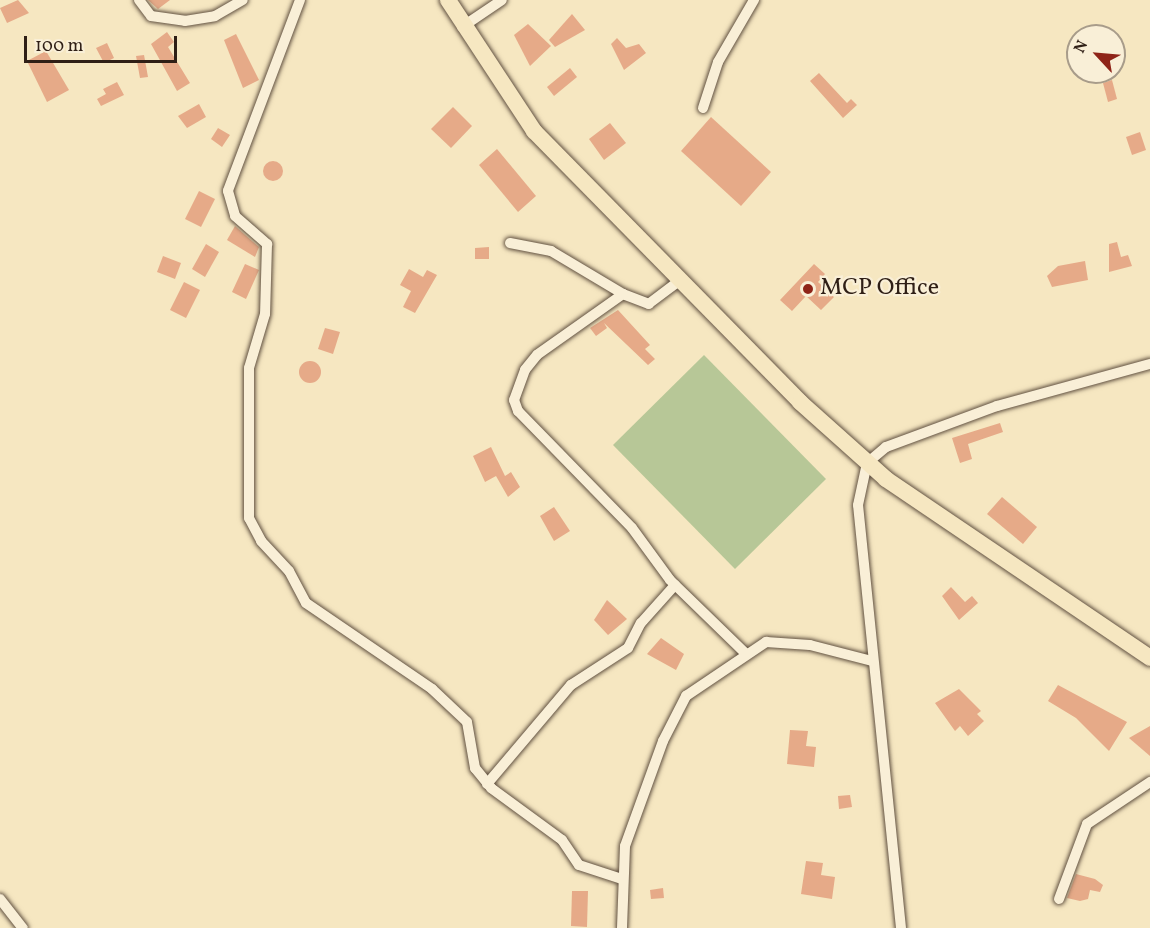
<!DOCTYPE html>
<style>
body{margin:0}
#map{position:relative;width:1150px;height:928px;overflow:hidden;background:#f6e7c1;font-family:Vollkorn,serif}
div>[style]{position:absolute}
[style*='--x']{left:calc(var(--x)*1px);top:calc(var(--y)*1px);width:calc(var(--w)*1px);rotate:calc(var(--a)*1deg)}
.green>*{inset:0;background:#b7c797}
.building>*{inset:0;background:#e6aa88}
.round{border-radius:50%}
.roads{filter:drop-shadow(0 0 2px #615141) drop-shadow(0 0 2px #615141)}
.street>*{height:10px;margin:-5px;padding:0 5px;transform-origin:5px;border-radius:5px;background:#f9efd7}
.primary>*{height:16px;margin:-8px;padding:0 8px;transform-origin:8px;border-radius:8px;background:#f6e7c1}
.dots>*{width:16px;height:16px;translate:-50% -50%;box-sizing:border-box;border:3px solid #f9efd7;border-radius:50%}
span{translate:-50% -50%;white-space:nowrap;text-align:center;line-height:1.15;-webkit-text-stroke:4.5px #f9efd7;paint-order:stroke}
.poi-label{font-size:24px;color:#2f1f16}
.left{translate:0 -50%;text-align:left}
.north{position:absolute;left:1066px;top:24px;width:60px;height:60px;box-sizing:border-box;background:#f9efd7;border:2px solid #a89c8a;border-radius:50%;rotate:296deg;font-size:16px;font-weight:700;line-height:24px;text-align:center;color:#2f1f16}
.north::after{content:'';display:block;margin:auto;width:21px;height:27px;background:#8f2418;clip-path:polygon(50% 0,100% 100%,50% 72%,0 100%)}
.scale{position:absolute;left:24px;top:36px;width:153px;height:27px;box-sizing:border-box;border:3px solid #2f1f16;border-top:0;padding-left:8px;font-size:18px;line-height:21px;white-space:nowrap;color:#2f1f16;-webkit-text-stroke:4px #f9efd7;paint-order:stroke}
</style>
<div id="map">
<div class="green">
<div style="clip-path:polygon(704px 355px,826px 479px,735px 569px,613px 445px)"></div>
</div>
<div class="building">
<div style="clip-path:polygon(18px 0,29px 13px,7px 23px,0 8px)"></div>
<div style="clip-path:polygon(148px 0,170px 0,158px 9px)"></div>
<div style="clip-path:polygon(572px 14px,585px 30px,555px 47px,549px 40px)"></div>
<div style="clip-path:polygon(528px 24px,551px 46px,530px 66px,514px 35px)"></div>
<div style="clip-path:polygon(167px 32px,174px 42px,168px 47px,190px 83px,177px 91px,151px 44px)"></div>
<div style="clip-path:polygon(236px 34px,259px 80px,243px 88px,224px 40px)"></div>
<div style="clip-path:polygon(617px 38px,626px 48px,639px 44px,646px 53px,624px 70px,611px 44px)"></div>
<div style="clip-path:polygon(107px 43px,114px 58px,104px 63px,96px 48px)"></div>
<div style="clip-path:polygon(46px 51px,69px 90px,47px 102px,27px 61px)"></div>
<div style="clip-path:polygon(144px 55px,148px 77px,140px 78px,136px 56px)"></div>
<div style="clip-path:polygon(570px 68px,577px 77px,554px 96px,547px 87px)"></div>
<div style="clip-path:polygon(819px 73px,847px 103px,851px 99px,857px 105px,843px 118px,810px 81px)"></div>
<div style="clip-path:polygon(1112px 80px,1117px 99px,1108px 102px,1103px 83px)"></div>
<div style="clip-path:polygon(117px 82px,124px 95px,101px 106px,97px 99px,106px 94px,103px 89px)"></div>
<div style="clip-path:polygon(199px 104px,206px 117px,187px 128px,178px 116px)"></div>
<div style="clip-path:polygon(453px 107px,472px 126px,451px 148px,431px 129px)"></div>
<div style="clip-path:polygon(711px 117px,771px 172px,741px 206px,681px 151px)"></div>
<div style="clip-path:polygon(610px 123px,626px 143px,604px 160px,589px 139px)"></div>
<div style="clip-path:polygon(218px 128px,230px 135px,222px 147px,211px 139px)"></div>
<div style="clip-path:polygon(1140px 132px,1146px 150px,1132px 155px,1126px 137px)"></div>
<div style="clip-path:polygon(497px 149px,536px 196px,518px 212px,479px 165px)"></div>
<div class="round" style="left:263px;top:161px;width:20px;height:20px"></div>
<div style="clip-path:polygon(199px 191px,215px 199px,201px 227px,185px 219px)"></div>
<div style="clip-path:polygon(235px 226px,259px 247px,255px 257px,227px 240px)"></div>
<div style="clip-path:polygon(1117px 242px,1121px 257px,1128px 255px,1132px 266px,1109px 272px,1109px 244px)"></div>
<div style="clip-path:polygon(206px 244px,219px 252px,205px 277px,192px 269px)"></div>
<div style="clip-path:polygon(489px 247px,489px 259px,475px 259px,475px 248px)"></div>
<div style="clip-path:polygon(163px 256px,181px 263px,175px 279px,157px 272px)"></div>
<div style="clip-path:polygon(1085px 261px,1088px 280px,1052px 287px,1047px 276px,1058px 266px)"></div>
<div style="clip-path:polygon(245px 264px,259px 270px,246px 299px,232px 292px)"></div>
<div style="clip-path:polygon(814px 264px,825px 274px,818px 282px,834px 297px,821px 310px,806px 296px,792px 311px,780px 300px)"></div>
<div style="clip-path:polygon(409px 269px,423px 277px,427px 270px,437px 275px,415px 313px,403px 307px,411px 291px,400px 285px)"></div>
<div style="clip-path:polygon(184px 282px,200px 290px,186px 318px,170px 310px)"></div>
<div style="clip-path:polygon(618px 310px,650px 345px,645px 349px,655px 359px,648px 365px,604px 323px,607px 328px,596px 336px,590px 328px)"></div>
<div style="clip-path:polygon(325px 328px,340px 332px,333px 354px,318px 349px)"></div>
<div class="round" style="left:299px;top:361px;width:22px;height:22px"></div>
<div style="clip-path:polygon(1000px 423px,1003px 432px,968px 444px,972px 459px,960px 463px,952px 438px)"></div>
<div style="clip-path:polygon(491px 447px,505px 476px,511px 472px,520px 487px,508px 497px,496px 476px,485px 482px,473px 456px)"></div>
<div style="clip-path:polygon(1002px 497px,1037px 527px,1023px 544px,987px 514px)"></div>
<div style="clip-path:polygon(554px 507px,570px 531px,554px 541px,540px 516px)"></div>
<div style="clip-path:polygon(951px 587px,965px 602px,972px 596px,978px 603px,959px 620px,942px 596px)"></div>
<div style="clip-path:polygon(607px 600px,627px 619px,608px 635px,594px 620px)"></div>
<div style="clip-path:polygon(661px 638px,684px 654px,676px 670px,647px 654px)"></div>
<div style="clip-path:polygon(1058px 685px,1127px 722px,1109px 751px,1076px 718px,1048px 701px)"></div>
<div style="clip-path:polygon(959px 689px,981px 711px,977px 714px,984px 721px,968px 736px,960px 726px,955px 731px,935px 703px)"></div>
<div style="clip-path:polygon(1150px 726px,1150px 756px,1129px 738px)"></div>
<div style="clip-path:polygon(790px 730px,808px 731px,806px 746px,816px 747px,814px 767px,787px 764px)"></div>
<div style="clip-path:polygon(850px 795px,852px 807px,839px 809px,838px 796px)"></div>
<div style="clip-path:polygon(806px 861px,823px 863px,821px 875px,835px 877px,832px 899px,801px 894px)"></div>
<div style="clip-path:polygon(1076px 874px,1095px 879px,1103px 885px,1100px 892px,1090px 890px,1088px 899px,1080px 901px,1067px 898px)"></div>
<div style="clip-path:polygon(663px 888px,664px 898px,651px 899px,650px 890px)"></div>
<div style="clip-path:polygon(572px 891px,588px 891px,587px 927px,571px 926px)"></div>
</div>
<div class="roads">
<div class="street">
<div style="--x:139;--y:0;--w:20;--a:53"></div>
<div style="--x:151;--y:16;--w:34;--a:8"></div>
<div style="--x:185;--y:21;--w:30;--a:-9"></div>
<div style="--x:215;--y:16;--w:32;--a:-30"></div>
<div style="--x:300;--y:0;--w:204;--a:110.7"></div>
<div style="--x:228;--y:191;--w:26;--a:74"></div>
<div style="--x:235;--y:216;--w:43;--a:41.2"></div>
<div style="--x:267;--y:244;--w:70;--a:91.6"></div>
<div style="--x:265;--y:314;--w:56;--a:106.5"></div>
<div style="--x:249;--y:368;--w:150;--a:90"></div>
<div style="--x:249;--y:518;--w:26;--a:62"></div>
<div style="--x:261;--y:541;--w:41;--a:47"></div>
<div style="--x:289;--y:571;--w:36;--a:62"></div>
<div style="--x:306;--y:603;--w:153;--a:34.3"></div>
<div style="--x:432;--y:689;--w:48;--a:43.3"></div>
<div style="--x:467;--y:722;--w:47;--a:80.1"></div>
<div style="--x:475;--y:768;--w:26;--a:51"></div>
<div style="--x:491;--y:788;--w:88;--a:36.2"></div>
<div style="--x:562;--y:840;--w:30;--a:56"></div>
<div style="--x:579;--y:865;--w:45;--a:18"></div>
<div style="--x:462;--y:27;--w:48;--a:-34"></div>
<div style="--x:703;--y:108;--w:48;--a:-71.9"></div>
<div style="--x:718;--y:62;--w:72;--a:-59.9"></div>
<div style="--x:510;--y:243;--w:42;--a:11"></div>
<div style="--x:551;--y:251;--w:84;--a:30.8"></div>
<div style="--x:679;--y:281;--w:38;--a:143"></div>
<div style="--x:649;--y:304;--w:28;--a:-159"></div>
<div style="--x:623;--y:294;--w:105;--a:144.7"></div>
<div style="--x:537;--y:355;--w:19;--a:129"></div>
<div style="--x:525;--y:370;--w:32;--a:110"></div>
<div style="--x:514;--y:400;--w:12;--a:70"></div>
<div style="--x:518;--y:411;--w:163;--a:45.7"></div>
<div style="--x:632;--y:528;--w:64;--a:53.8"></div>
<div style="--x:670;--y:580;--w:105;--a:44.2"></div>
<div style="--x:487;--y:784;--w:130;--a:-49.7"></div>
<div style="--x:571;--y:685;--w:68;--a:-33"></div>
<div style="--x:628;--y:648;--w:28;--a:-63"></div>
<div style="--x:641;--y:623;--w:51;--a:-48.2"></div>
<div style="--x:0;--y:899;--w:37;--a:52"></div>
<div style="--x:1059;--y:899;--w:80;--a:-69.5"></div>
<div style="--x:1087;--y:824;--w:76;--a:-33.7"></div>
<div style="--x:622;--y:928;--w:82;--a:-87.9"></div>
<div style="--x:625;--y:846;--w:112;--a:-70.1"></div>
<div style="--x:663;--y:741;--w:51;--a:-62.9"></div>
<div style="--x:686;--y:696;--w:97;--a:-34"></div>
<div style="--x:766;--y:642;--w:44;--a:3.9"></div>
<div style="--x:810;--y:645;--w:64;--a:14.5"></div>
<div style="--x:901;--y:928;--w:425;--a:-95.8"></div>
<div style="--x:858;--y:505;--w:43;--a:-77.9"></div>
<div style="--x:867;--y:463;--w:25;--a:-40"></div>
<div style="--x:886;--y:447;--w:118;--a:-20.3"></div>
<div style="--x:997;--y:406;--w:159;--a:-15.4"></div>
</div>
<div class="primary">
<div style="--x:448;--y:0;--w:157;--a:56.7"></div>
<div style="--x:534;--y:131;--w:380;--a:45.5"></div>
<div style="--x:800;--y:402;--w:115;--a:41.8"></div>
<div style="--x:886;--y:479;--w:319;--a:34.1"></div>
</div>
</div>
<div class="dots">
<div style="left:808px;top:289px;background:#8f2418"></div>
</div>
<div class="poi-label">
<span class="left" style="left:820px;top:289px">MCP Office</span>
</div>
<div class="north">N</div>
<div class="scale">100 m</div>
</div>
